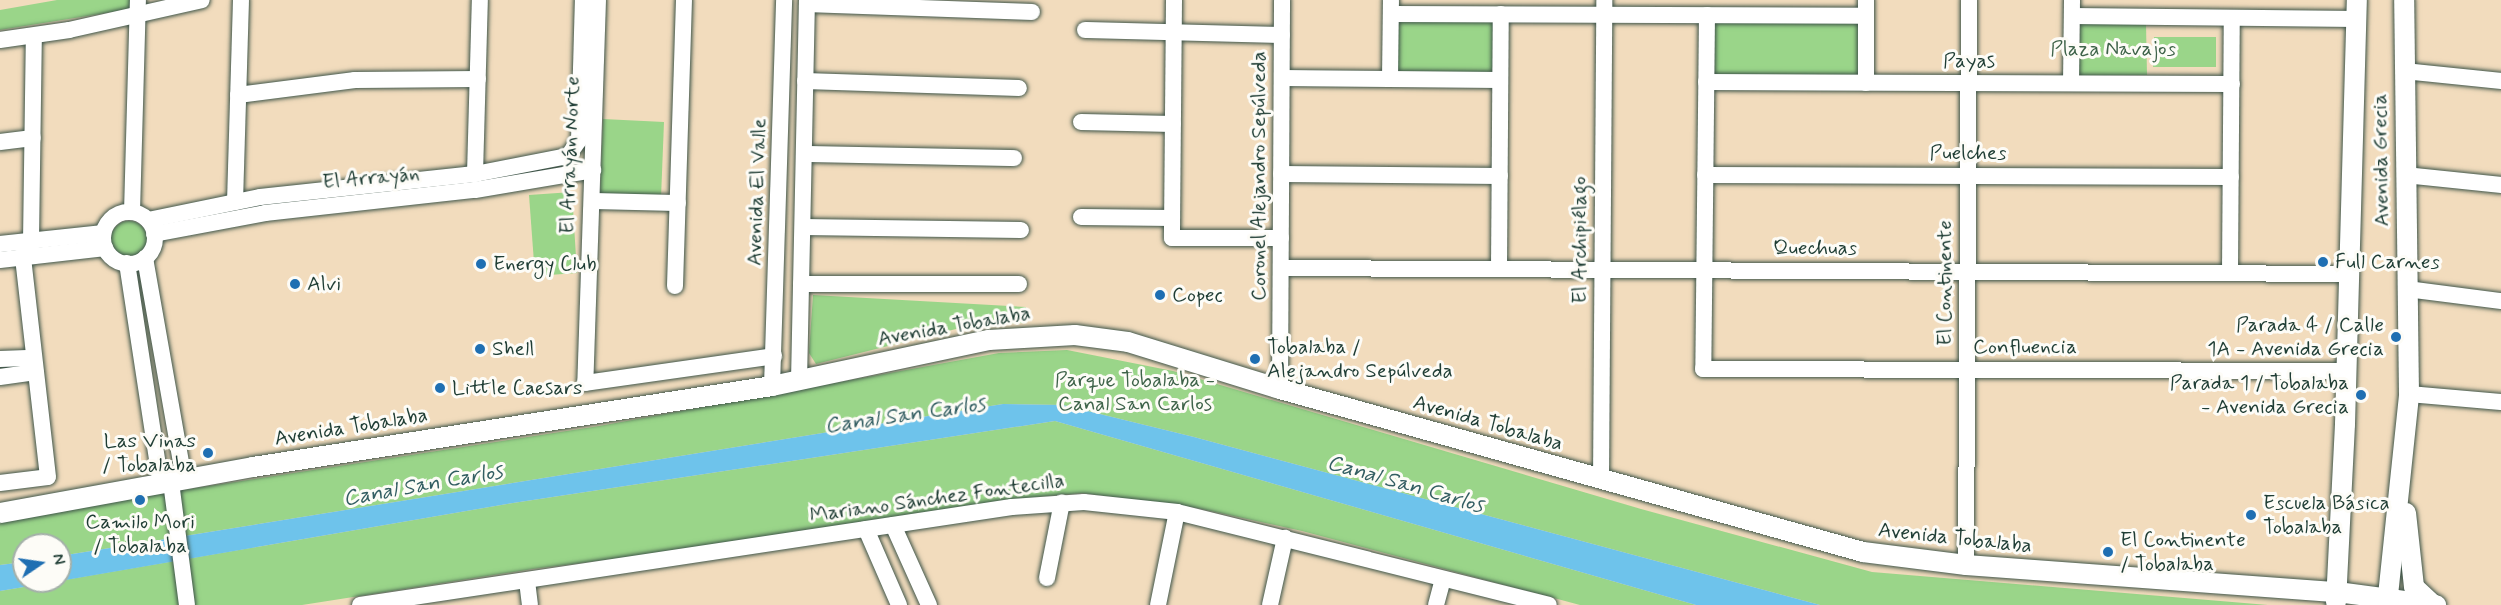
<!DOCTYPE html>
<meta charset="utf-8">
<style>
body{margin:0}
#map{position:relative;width:2501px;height:605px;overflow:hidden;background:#f2dcbd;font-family:Mynerve,sans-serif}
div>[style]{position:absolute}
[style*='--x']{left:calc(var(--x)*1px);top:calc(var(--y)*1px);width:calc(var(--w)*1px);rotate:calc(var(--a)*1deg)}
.green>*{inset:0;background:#9ad589}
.round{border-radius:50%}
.water>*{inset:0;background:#6ec3eb}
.roads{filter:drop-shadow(0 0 2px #3f5549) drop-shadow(0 0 2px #3f5549)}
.minor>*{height:16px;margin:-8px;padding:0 8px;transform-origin:8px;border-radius:8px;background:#fff}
.minor>.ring{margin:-8px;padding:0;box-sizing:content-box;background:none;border:16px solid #fff;border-radius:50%}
.major>*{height:20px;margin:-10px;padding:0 10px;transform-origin:10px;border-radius:10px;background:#fff}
.dots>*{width:16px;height:16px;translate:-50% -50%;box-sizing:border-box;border:3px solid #fdfcf7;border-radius:50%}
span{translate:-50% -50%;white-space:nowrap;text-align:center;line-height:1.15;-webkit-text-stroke:6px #fdfcf7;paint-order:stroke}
.park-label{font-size:21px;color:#3e6349}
.street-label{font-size:21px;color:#1f3d34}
.poi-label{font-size:21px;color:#1f3d34}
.left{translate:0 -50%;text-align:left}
.right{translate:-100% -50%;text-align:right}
.water-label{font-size:22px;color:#335e62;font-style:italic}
.north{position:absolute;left:12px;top:533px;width:60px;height:60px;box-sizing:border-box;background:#fdfcf7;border:2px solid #a4b0a9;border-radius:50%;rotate:77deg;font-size:16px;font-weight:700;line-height:24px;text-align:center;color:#1f3d34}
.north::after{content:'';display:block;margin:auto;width:21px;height:27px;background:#1f6fb2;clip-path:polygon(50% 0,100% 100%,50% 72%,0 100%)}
</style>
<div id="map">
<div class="green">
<div style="clip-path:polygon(57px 0,131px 0,131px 9px,0 30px,0 10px)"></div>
<div style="clip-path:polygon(1398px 17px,1494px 17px,1495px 76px,1398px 77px)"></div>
<div style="clip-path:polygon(1712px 21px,1860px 22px,1860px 75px,1714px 76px)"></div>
<div style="clip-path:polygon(2080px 23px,2146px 24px,2147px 75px,2079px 76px)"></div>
<div style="clip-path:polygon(2154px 37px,2216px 37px,2216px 67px,2153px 67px)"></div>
<div style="clip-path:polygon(603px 119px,664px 122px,661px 198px,600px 196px)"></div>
<div style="clip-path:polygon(572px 192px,577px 273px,535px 276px,529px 195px)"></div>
<div class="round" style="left:111px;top:221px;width:36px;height:36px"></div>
<div style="clip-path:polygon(813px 295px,1026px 307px,1026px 323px,976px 324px,816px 364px,809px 353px)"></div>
<div style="clip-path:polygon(1067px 350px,1173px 371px,1641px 509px,1872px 572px,2268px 605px,1820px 605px,1194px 437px,1063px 405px,1003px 404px,60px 556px,60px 545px,24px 545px,24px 562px,0 565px,0 518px,599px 426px,999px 353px)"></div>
<div style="clip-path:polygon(1055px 421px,1696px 605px,1580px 605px,1302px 531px,1197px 508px,1082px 493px,1036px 497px,884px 525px,533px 569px,302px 605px,0 605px,0 591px,507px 504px)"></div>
</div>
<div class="water">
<div style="clip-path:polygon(1003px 404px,1063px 405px,1194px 437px,1820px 605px,1696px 605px,1055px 421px,507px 504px,60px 581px,60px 556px)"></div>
<div style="clip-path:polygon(24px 562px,24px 581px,60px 581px,0 591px,0 565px)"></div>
</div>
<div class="roads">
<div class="minor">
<div style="--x:598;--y:0;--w:383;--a:91.9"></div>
<div style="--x:585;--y:383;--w:191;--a:-8.1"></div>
<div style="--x:1174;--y:0;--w:238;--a:90.5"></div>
<div style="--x:1172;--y:238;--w:109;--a:0"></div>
<div style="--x:807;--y:4;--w:225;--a:2"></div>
<div style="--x:1391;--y:14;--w:475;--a:0.2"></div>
<div style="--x:1707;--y:15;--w:354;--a:90.6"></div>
<div style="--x:1703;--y:369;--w:643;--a:0.18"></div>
<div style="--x:2072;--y:16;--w:285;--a:0.6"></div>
<div style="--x:1085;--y:30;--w:197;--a:1.5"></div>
<div style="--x:0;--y:40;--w:70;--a:-8.2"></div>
<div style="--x:69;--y:30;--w:136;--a:-12.7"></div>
<div style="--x:2404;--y:71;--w:98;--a:5.9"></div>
<div style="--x:1282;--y:78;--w:218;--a:0.5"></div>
<div style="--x:1390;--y:79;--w:79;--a:-89.3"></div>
<div style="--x:805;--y:81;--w:214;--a:1.9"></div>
<div style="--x:1706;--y:82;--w:526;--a:0.22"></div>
<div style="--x:1866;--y:83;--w:83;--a:-90"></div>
<div style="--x:2071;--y:83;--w:83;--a:-89.3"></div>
<div style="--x:238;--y:95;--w:118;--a:-7.3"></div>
<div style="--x:355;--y:80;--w:123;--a:-0.5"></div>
<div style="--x:1081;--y:122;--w:92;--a:1.2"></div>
<div style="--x:0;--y:142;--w:33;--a:-7"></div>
<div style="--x:804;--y:154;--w:210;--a:1.1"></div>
<div style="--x:475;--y:174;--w:174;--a:-88.4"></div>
<div style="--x:1281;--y:174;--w:219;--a:0.5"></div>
<div style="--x:1705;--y:175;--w:526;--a:0.22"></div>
<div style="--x:2405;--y:175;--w:97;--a:5.9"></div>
<div style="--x:592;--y:201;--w:86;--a:1.3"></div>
<div style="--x:235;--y:202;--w:202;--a:-88.3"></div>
<div style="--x:132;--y:212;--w:212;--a:-88.4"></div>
<div class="ring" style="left:103px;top:212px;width:36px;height:36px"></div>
<div style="--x:1081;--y:217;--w:91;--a:0.6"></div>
<div style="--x:148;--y:220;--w:114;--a:-11.6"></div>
<div style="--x:260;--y:197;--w:216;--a:-6.1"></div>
<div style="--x:475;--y:174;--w:95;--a:-11"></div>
<div style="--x:568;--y:156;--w:19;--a:-55"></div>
<div style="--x:579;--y:140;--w:140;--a:-88.4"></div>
<div style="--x:803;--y:227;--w:218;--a:0.8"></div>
<div style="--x:154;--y:234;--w:113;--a:-10.7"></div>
<div style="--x:265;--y:213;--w:211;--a:-6.3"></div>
<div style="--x:475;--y:190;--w:120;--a:-9.6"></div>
<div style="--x:0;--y:244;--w:104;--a:-6.1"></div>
<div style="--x:145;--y:258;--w:225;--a:80"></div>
<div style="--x:0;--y:260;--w:106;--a:-6.5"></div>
<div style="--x:127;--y:263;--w:224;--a:81.3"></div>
<div style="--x:1281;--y:268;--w:1067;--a:0.32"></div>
<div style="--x:1499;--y:269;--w:255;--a:-89.6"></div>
<div style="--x:2230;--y:273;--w:255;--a:-89.6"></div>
<div style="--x:801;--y:284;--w:218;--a:0"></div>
<div style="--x:675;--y:286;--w:286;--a:-88.2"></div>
<div style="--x:2407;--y:289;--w:95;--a:7.3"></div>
<div style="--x:0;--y:359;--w:34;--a:-2"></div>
<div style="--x:0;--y:377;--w:36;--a:-8"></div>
<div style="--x:799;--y:381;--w:381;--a:-88.8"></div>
<div style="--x:772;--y:386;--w:386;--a:-88.2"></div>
<div style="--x:1280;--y:389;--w:389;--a:-89.7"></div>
<div style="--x:2409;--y:394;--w:92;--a:5"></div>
<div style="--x:1601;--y:480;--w:480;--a:-89.6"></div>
<div style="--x:171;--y:482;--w:124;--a:82.6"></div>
<div style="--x:0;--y:483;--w:48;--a:-7.1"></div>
<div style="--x:48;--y:477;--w:221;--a:-96.5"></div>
<div style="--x:23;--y:257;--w:18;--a:-63"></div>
<div style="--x:31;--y:241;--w:205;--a:-89.2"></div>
<div style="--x:893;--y:525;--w:88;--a:65.8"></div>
<div style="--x:866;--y:529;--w:83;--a:66.5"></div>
<div style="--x:1966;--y:565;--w:565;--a:-89.7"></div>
<div style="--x:1047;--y:578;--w:77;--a:-78.8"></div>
<div style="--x:527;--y:581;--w:24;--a:83"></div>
<div style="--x:360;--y:605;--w:659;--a:-8.55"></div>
<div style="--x:1012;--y:507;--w:72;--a:-4"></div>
<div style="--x:1084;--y:502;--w:94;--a:6.1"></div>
<div style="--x:1177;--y:512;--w:383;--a:14"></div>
<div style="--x:1158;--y:605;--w:95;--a:-78.5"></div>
<div style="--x:1270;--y:605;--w:69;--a:-77.4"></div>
<div style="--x:1436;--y:605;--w:27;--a:-75"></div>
</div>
<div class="major">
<div style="--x:0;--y:513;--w:257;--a:-10.3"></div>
<div style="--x:253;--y:467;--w:525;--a:-8.87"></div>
<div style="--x:772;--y:386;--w:222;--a:-12"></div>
<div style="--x:989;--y:340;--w:86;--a:-3.3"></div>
<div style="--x:1075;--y:335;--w:53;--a:7.5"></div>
<div style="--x:1128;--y:342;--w:159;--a:17.2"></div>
<div style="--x:1280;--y:389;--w:605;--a:15.62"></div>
<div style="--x:1863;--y:552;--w:104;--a:7.2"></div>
<div style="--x:1966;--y:565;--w:372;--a:4.2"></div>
<div style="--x:2337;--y:592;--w:100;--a:7.5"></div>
<div style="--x:2406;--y:513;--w:74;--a:83.8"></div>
<div style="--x:2414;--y:587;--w:25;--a:43"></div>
<div style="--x:2336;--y:602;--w:178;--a:-87.1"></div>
<div style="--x:2345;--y:424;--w:424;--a:-88.4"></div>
<div style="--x:2387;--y:605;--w:212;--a:-84"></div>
<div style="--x:2409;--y:394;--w:394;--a:-90.7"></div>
</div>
</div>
<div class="dots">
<div style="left:2323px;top:262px;background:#1f6fb2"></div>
<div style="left:481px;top:264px;background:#1f6fb2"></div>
<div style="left:295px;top:284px;background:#1f6fb2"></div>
<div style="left:1160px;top:295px;background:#1f6fb2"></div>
<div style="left:2396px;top:337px;background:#1f6fb2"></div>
<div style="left:480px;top:349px;background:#1f6fb2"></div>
<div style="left:1255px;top:359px;background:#1f6fb2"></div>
<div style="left:440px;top:388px;background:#1f6fb2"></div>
<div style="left:2361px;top:395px;background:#1f6fb2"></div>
<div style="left:208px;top:453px;background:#1f6fb2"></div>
<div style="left:140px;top:500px;background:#1f6fb2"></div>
<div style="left:2251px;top:515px;background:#1f6fb2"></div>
<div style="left:2108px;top:552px;background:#1f6fb2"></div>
</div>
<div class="park-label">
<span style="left:2113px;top:49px">Plaza Navajos</span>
<span style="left:1135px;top:392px">Parque Tobalaba -<br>Canal San Carlos</span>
</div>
<div class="street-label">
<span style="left:1969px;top:61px">Payas</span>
<span style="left:1968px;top:153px">Puelches</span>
<span style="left:570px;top:155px;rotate:-88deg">El Arrayán Norte</span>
<span style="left:2381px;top:160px;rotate:-91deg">Avenida Grecia</span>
<span style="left:1259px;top:176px;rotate:-90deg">Coronel Alejandro Sepúlveda</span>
<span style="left:371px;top:178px;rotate:-5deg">El Arrayán</span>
<span style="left:757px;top:192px;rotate:-88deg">Avenida El Valle</span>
<span style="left:1580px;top:240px;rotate:-90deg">El Archipiélago</span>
<span style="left:1815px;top:248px">Quechuas</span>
<span style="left:1945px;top:283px;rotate:-90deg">El Continente</span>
<span style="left:954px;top:326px;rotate:-10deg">Avenida Tobalaba</span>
<span style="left:2025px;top:347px">Confluencia</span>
<span style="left:1488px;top:423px;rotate:16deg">Avenida Tobalaba</span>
<span style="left:351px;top:427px;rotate:-9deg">Avenida Tobalaba</span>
<span style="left:937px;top:498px;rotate:-8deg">Mariano Sánchez Fontecilla</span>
<span style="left:1955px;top:538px;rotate:6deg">Avenida Tobalaba</span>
</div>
<div class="poi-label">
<span class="left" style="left:2335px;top:262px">Full Carnes</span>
<span class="left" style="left:493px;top:264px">Energy Club</span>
<span class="left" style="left:307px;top:284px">Alvi</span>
<span class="left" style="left:1172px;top:295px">Copec</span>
<span class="right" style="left:2384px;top:337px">Parada 4 / Calle<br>1A - Avenida Grecia</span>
<span class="left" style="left:1267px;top:359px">Tobalaba /<br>Alejandro Sepúlveda</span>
<span class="left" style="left:492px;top:349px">Shell</span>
<span class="right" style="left:2349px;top:395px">Parada 1 / Tobalaba<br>- Avenida Grecia</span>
<span class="left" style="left:452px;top:388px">Little Caesars</span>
<span class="right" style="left:196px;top:453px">Las Vinas<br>/ Tobalaba</span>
<span class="left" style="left:2263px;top:515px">Escuela Básica<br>Tobalaba</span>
<span style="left:140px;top:534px">Camilo Mori<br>/ Tobalaba</span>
<span class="left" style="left:2120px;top:552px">El Continente<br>/ Tobalaba</span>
</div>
<div class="water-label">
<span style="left:905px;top:416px;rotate:-8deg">Canal San Carlos</span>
<span style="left:1405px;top:485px;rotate:16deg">Canal San Carlos</span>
<span style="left:423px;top:486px;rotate:-10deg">Canal San Carlos</span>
</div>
<div class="north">N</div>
</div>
